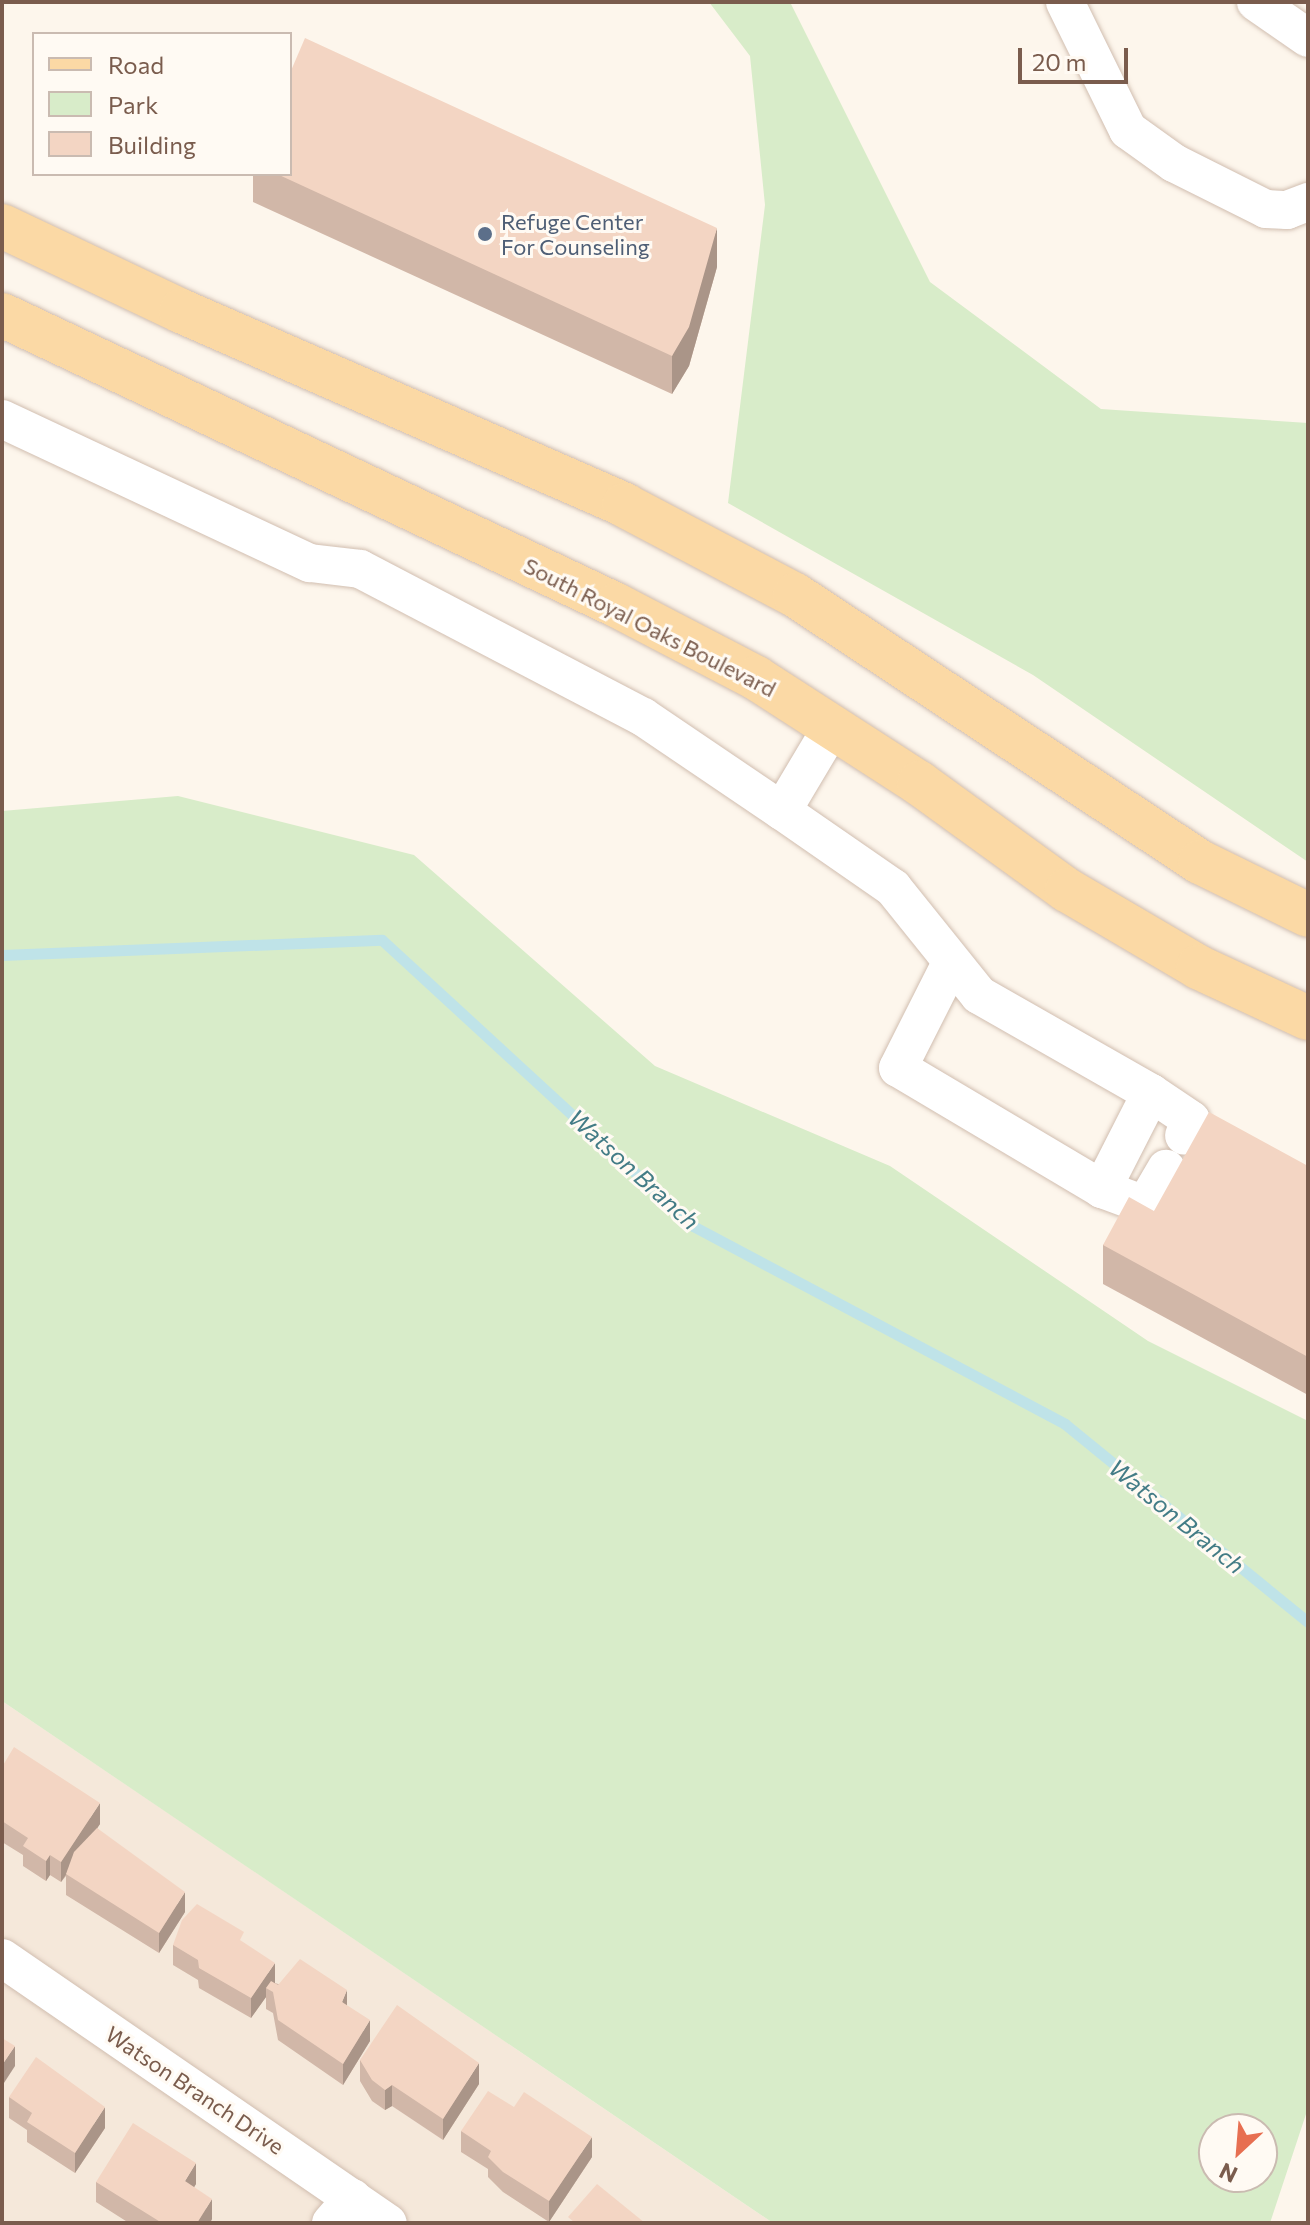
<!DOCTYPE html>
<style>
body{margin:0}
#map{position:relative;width:1310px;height:2225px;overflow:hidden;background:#fdf6ec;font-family:Commissioner,sans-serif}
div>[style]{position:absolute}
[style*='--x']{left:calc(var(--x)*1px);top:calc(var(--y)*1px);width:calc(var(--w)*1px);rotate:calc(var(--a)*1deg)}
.residential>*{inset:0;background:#f5e8da}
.green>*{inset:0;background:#d8ecc9}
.stream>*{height:11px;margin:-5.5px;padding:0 5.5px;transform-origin:5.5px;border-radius:5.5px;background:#bfe3e8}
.roads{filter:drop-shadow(0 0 2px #d1beb0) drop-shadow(0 0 2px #d1beb0)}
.minor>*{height:38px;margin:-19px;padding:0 19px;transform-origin:19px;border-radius:19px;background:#fff}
.major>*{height:44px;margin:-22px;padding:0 22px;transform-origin:22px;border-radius:22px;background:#fbd9a5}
.wall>*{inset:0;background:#d1b7a8}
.shaded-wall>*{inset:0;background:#aa9588}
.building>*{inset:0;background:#f3d5c3}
.dots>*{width:22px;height:22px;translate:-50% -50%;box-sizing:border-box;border:4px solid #fffaf3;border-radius:50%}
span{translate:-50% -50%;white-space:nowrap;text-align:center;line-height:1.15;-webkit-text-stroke:6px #fffaf3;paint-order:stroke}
.service-label{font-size:22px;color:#4e5e75}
.left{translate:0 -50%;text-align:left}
.street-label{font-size:22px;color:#7a5c4d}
.water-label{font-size:24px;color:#437c86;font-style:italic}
.frame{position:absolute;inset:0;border:4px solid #7a5c4d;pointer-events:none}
.legend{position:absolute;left:32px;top:32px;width:260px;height:144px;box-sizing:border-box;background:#fffaf3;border:2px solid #cabbb1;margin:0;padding:10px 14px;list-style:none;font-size:24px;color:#7a5c4d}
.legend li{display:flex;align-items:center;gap:16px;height:40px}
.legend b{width:40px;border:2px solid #cabbb1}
.north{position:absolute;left:1198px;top:2113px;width:80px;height:80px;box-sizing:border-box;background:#fffaf3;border:2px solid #cabbb1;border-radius:50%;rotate:206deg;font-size:22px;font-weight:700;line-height:32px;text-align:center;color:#7a5c4d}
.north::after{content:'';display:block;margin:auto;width:28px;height:36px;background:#e76f51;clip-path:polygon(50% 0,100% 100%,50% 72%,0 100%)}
.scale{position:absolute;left:1018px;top:48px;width:110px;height:36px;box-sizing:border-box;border:4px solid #7a5c4d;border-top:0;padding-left:10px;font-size:24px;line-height:28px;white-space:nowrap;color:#7a5c4d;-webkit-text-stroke:6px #fffaf3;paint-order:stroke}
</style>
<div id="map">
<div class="residential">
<div style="clip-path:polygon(2px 1701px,193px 1830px,773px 2223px,2px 2223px)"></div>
</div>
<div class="green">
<div style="clip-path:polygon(709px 2px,790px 2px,930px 282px,1101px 409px,1308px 423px,1308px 862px,1033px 675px,728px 503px,765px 205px,750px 56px)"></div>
<div style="clip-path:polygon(evenodd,178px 796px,414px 855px,655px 1066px,890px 1166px,1148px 1341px,1308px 1421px,1308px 2108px,1270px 2223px,773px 2223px,2px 1701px,2px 811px,178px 796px,1214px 2129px,1262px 2129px,1262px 2177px,1214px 2177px,1214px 2129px)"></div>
</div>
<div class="stream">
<div style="--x:2;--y:955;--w:380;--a:-2.3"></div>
<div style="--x:382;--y:940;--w:423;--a:42.6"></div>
<div style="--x:693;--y:1226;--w:421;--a:28"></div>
<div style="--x:1065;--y:1424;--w:313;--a:39.2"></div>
</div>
<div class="roads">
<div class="minor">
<div style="--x:1065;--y:2;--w:143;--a:63.8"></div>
<div style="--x:1128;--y:130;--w:57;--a:35.7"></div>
<div style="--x:1174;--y:163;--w:103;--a:26.6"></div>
<div style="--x:1266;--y:209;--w:21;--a:3"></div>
<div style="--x:1287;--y:210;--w:22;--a:-21"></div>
<div style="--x:1256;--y:2;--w:63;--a:34.7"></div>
<div style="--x:2;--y:419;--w:340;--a:25.1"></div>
<div style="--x:310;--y:563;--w:50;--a:6.8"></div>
<div style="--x:360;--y:569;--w:319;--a:27.6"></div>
<div style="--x:643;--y:717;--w:168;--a:34.1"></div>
<div style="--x:782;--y:811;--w:135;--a:34.7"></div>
<div style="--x:893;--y:888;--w:137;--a:51.2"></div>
<div style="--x:979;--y:995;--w:198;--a:29.7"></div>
<div style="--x:1151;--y:1093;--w:108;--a:117"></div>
<div style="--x:1102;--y:1189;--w:237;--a:-149.3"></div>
<div style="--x:898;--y:1068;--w:118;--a:-63.2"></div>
<div style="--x:782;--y:811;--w:98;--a:-59.2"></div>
<div style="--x:1151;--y:1093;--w:48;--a:34"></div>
<div style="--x:1191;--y:1120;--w:17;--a:114"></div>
<div style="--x:1102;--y:1189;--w:46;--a:20.4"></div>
<div style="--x:1145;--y:1205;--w:42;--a:-59.7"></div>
<div style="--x:2;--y:1958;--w:468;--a:34.5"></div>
<div style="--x:331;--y:2223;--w:33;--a:-49"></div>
</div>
<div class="major">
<div style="--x:2;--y:226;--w:198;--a:25.4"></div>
<div style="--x:181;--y:311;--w:484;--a:23.6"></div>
<div style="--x:624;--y:505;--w:193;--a:27.8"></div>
<div style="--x:795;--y:595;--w:485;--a:33.4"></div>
<div style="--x:1200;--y:862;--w:120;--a:26.1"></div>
<div style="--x:2;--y:315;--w:679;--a:25.28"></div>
<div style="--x:616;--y:605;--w:158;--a:27.5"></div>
<div style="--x:756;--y:678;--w:194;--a:32.8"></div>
<div style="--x:919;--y:783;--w:183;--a:35.9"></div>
<div style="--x:1067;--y:890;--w:152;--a:30.4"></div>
<div style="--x:1198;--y:967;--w:121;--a:24.9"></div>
</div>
</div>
<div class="wall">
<div style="clip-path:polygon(253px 174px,290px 174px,717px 267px,689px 366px,672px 394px,253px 202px)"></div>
<div style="clip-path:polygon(1308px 1166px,1308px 1395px,1103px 1284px,1103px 1245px,1154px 1211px)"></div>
<div style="clip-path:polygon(2px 1767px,100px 1824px,97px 1828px,185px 1912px,159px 1953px,66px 1895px,66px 1876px,61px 1882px,50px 1875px,46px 1881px,23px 1866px,23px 1855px,2px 1842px)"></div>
<div style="clip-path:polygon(244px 1943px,275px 1983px,347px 2006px,370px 2041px,343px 2085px,278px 2040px,273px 2013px,266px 2009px,266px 1997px,251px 2018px,199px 1988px,198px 1980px,173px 1965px,173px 1945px)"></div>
<div style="clip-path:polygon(360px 2060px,479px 2084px,443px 2140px,392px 2106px,385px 2110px,372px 2101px,360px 2081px)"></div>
<div style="clip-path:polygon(9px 2097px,105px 2128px,75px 2173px,27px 2142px,27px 2130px,9px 2118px)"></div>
<div style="clip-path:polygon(461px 2131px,592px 2157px,549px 2222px,503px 2192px,488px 2177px,488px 2169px,461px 2152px)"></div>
<div style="clip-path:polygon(96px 2182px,196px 2184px,194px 2187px,212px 2219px,210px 2223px,129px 2223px,96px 2202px)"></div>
</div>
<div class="shaded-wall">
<div style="clip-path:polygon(717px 228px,717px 267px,689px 366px,672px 394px,672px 356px)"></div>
<div style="clip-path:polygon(100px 1803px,100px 1824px,61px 1882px,61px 1862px)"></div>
<div style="clip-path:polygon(50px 1855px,50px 1875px,46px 1881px,46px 1861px)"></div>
<div style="clip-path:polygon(185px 1892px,185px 1912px,159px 1953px,159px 1933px)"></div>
<div style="clip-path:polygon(275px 1963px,275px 1984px,266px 1988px,266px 1997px,251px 2018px,251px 1998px)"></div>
<div style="clip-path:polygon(347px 1990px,347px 2011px,342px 2002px)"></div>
<div style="clip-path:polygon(370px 2020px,370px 2041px,343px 2085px,343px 2064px)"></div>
<div style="clip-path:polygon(15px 2046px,15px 2066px,2px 2086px,2px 2065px)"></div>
<div style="clip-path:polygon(479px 2063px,479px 2084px,443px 2140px,443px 2119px)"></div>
<div style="clip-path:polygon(392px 2085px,392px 2106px,385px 2110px,385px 2090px)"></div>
<div style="clip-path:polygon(105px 2107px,105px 2128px,75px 2173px,75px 2153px)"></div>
<div style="clip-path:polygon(592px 2137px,592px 2157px,549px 2222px,549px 2201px)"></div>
<div style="clip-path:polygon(196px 2163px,196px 2184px,185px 2202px,185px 2181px)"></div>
<div style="clip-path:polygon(212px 2199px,212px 2219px,210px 2223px,197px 2223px)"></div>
</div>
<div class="building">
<div style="clip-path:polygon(305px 38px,717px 228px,689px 327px,672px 356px,277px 174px,290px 174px,290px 73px)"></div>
<div style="clip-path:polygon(1209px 1112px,1308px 1166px,1308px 1357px,1103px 1245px,1129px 1197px,1154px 1211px)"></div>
<div style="clip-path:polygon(14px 1747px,100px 1803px,61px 1862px,50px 1855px,46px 1861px,23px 1846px,28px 1838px,2px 1821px,2px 1767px)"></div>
<div style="clip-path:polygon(97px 1828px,185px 1892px,159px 1933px,66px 1874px,74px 1852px)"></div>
<div style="clip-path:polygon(197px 1904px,244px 1932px,240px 1940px,275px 1963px,251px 1998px,199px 1968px,198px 1960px,173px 1945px,182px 1920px)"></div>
<div style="clip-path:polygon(300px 1959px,347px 1990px,342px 2002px,370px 2020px,343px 2064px,278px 2020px,273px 1992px,266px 1988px,271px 1981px,278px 1985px)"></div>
<div style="clip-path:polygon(397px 2005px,479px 2063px,443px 2119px,392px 2085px,385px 2090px,372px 2080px,360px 2060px)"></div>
<div style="clip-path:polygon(2px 2038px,15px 2046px,2px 2065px)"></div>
<div style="clip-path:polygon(36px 2057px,105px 2107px,75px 2153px,27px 2122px,32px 2113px,9px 2097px)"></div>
<div style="clip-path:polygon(488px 2091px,514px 2107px,524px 2092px,592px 2137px,549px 2201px,503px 2172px,488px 2157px,491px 2151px,461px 2131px)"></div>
<div style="clip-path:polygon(133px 2123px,196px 2163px,185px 2181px,212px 2199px,197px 2223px,162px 2223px,96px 2182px)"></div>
<div style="clip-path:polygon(597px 2184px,645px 2223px,575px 2223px,568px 2217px)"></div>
</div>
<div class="dots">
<div style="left:485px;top:234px;background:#5c6f8a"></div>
</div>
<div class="service-label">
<span class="left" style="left:501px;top:234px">Refuge Center<br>For Counseling</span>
</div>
<div class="street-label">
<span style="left:650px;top:627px;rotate:27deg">South Royal Oaks Boulevard</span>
<span style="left:195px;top:2090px;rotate:34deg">Watson Branch Drive</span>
</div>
<div class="water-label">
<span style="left:634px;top:1169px;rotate:42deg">Watson Branch</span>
<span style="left:1177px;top:1516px;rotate:39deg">Watson Branch</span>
</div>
<div class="frame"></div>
<ul class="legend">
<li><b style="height:10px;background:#fbd9a5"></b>Road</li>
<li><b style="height:22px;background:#d8ecc9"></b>Park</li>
<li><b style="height:22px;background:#f3d5c3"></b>Building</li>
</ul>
<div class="north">N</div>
<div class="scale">20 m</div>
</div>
